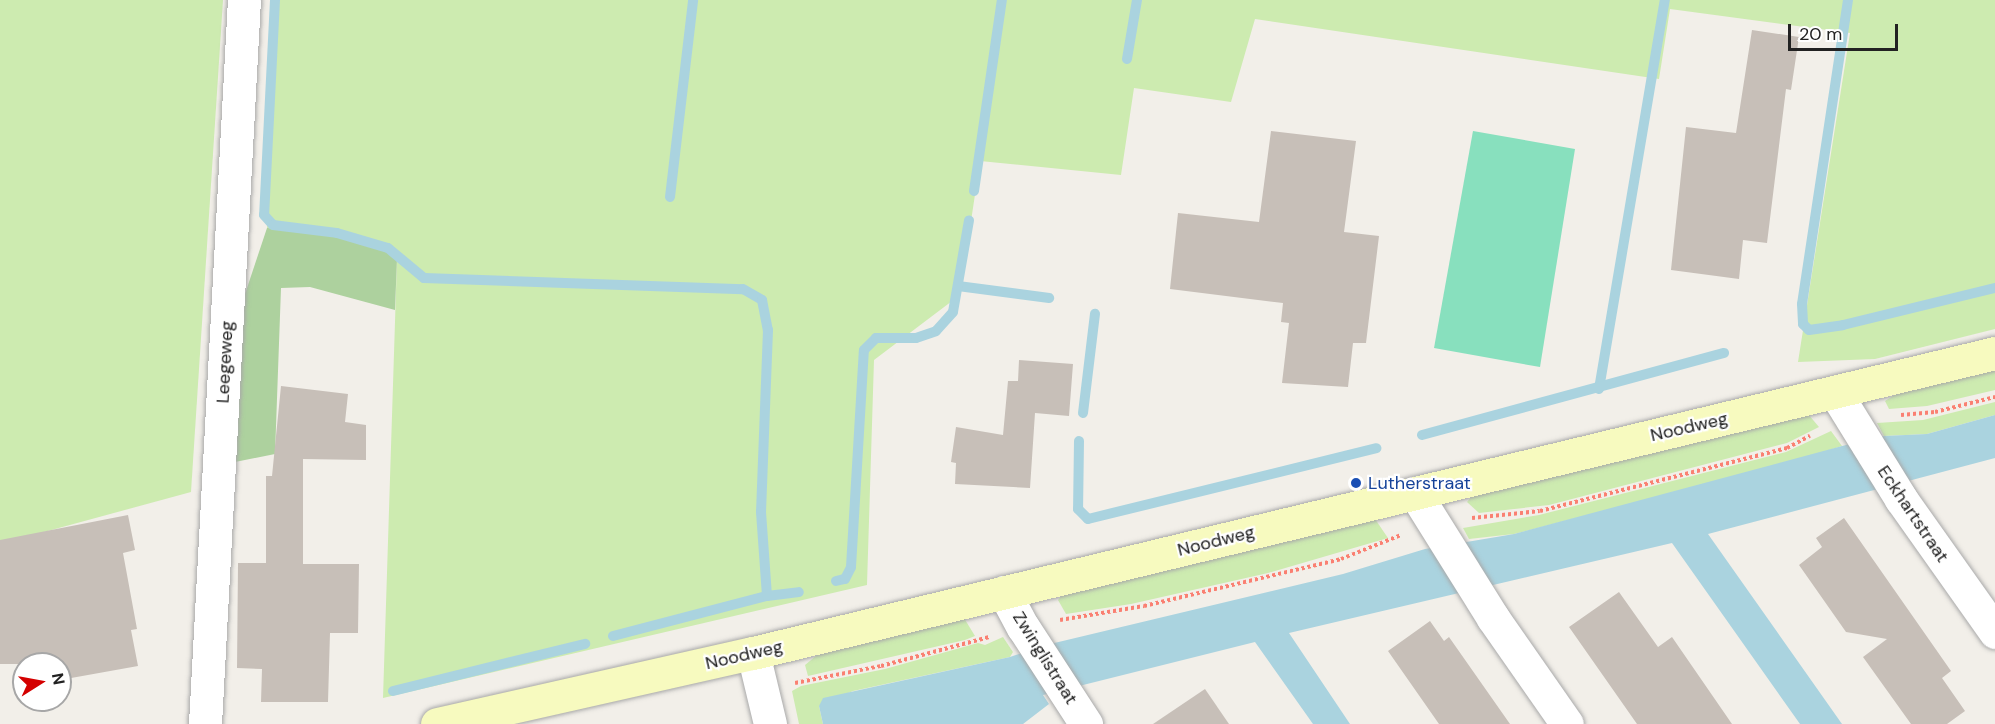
<!DOCTYPE html>
<style>
body{margin:0}
#map{position:relative;width:1995px;height:724px;overflow:hidden;background:#f2efe9;font-family:"DM Sans",sans-serif}
div>[style]{position:absolute}
[style*='--x']{left:calc(var(--x)*1px);top:calc(var(--y)*1px);width:calc(var(--w)*1px);rotate:calc(var(--a)*1deg)}
.grass>*{inset:0;background:#cdebb0}
.forest>*{inset:0;background:#add19e}
.pitch>*{inset:0;background:#88e0be}
.water>*{inset:0;background:#aad3df}
.stream>*{height:10px;margin:-5px;padding:0 5px;transform-origin:5px;border-radius:5px;background:#aad3df}
.building>*{inset:0;background:#c7bfb8}
.path>*{height:4px;margin-top:-2px;transform-origin:0;background:repeating-linear-gradient(90deg,#fa8072 0 3px,transparent 0 6px)}
.roads{filter:drop-shadow(0 0 2px #a9a9a9) drop-shadow(0 0 2px #a9a9a9)}
.minor>*{height:33px;margin:-16.5px;padding:0 16.5px;transform-origin:16.5px;border-radius:16.5px;background:#fff}
.secondary>*{height:33px;margin:-16.5px;padding:0 16.5px;transform-origin:16.5px;border-radius:16.5px;background:#f7fabf}
.dots>*{width:16px;height:16px;translate:-50% -50%;box-sizing:border-box;border:3px solid #fff;border-radius:50%}
span{translate:-50% -50%;white-space:nowrap;text-align:center;line-height:1.15;-webkit-text-stroke:4.5px #fff;paint-order:stroke}
.street-label{font-size:18px;color:#222}
.transit-label{font-size:18px;color:#164399}
.left{translate:0 -50%;text-align:left}
.north{position:absolute;left:12px;top:652px;width:60px;height:60px;box-sizing:border-box;background:#fff;border:2px solid #a7a7a7;border-radius:50%;rotate:79deg;font-size:16px;font-weight:700;line-height:24px;text-align:center;color:#222}
.north::after{content:'';display:block;margin:auto;width:21px;height:27px;background:#d40000;clip-path:polygon(50% 0,100% 100%,50% 72%,0 100%)}
.scale{position:absolute;left:1788px;top:24px;width:110px;height:27px;box-sizing:border-box;border:3px solid #222;border-top:0;padding-left:8px;font-size:18px;line-height:21px;white-space:nowrap;color:#222;-webkit-text-stroke:4px #fff;paint-order:stroke}
</style>
<div id="map">
<div class="grass">
<div style="clip-path:polygon(0 0,223px 0,191px 492px,0 544px)"></div>
<div style="clip-path:polygon(279px 0,1995px 0,1995px 329px,1875px 359px,1798px 362px,1850px 33px,1670px 9px,1659px 79px,1255px 19px,1231px 102px,1134px 88px,1121px 175px,980px 161px,960px 295px,874px 360px,867px 585px,383px 698px,397px 259px,322px 231px,267px 228px)"></div>
<div style="clip-path:polygon(1995px 369px,1995px 390px,1927px 406px,1889px 409px,1885px 401px,1896px 394px)"></div>
<div style="clip-path:polygon(1995px 402px,1995px 415px,1927px 434px,1884px 436px,1877px 423px,1923px 420px)"></div>
<div style="clip-path:polygon(1808px 414px,1819px 427px,1787px 443px,1549px 505px,1479px 513px,1467px 502px,1472px 496px)"></div>
<div style="clip-path:polygon(1831px 431px,1842px 446px,1788px 463px,1514px 534px,1469px 539px,1463px 528px,1539px 515px,1786px 452px)"></div>
<div style="clip-path:polygon(1375px 519px,1388px 538px,1268px 573px,1131px 604px,1066px 614px,1058px 600px,1062px 595px)"></div>
<div style="clip-path:polygon(964px 618px,975px 636px,965px 640px,808px 676px,805px 665px,817px 655px)"></div>
<div style="clip-path:polygon(1003px 637px,1013px 652px,1010px 657px,853px 691px,819px 706px,823px 724px,799px 724px,792px 691px,801px 686px,885px 669px,978px 643px,985px 645px)"></div>
</div>
<div class="forest">
<div style="clip-path:polygon(267px 228px,322px 231px,391px 253px,397px 259px,395px 310px,310px 287px,281px 288px,275px 454px,235px 462px,245px 294px)"></div>
</div>
<div class="pitch">
<div style="clip-path:polygon(1473px 131px,1575px 149px,1540px 367px,1434px 348px)"></div>
</div>
<div class="water">
<div style="clip-path:polygon(1995px 415px,1995px 458px,1708px 534px,1842px 724px,1800px 724px,1672px 543px,1289px 633px,1350px 724px,1313px 724px,1255px 642px,1043px 695px,1049px 704px,1023px 724px,823px 724px,819px 706px,823px 698px,1010px 657px,1046px 645px,1343px 574px,1425px 549px,1514px 534px,1842px 446px,1884px 436px,1927px 434px)"></div>
</div>
<div class="stream">
<div style="--x:275;--y:0;--w:215;--a:92.9"></div>
<div style="--x:264;--y:215;--w:13;--a:48"></div>
<div style="--x:273;--y:225;--w:64;--a:7.1"></div>
<div style="--x:337;--y:233;--w:53;--a:16.4"></div>
<div style="--x:388;--y:248;--w:47;--a:39.8"></div>
<div style="--x:424;--y:278;--w:319;--a:2"></div>
<div style="--x:743;--y:289;--w:22;--a:30"></div>
<div style="--x:762;--y:300;--w:31;--a:79"></div>
<div style="--x:768;--y:330;--w:182;--a:92.2"></div>
<div style="--x:761;--y:512;--w:84;--a:85.9"></div>
<div style="--x:1848;--y:0;--w:307;--a:98.6"></div>
<div style="--x:1802;--y:304;--w:20;--a:87"></div>
<div style="--x:1803;--y:324;--w:8;--a:45"></div>
<div style="--x:1809;--y:330;--w:34;--a:-8"></div>
<div style="--x:1843;--y:325;--w:156;--a:-13.7"></div>
<div style="--x:1127;--y:59;--w:60;--a:-80.4"></div>
<div style="--x:974;--y:191;--w:193;--a:-81.7"></div>
<div style="--x:670;--y:197;--w:198;--a:-83.3"></div>
<div style="--x:958;--y:286;--w:92;--a:7.5"></div>
<div style="--x:1599;--y:389;--w:395;--a:-80.4"></div>
<div style="--x:1083;--y:413;--w:100;--a:-83.1"></div>
<div style="--x:1422;--y:435;--w:313;--a:-15.2"></div>
<div style="--x:1079;--y:441;--w:68;--a:90.8"></div>
<div style="--x:1078;--y:509;--w:14;--a:45"></div>
<div style="--x:1088;--y:519;--w:297;--a:-13.8"></div>
<div style="--x:836;--y:581;--w:9;--a:-13"></div>
<div style="--x:845;--y:579;--w:13;--a:-63"></div>
<div style="--x:851;--y:567;--w:217;--a:-86.6"></div>
<div style="--x:864;--y:350;--w:17;--a:-45"></div>
<div style="--x:876;--y:338;--w:40;--a:0"></div>
<div style="--x:916;--y:338;--w:21;--a:-19"></div>
<div style="--x:936;--y:331;--w:25;--a:-48"></div>
<div style="--x:953;--y:312;--w:93;--a:-80.1"></div>
<div style="--x:613;--y:636;--w:159;--a:-14.6"></div>
<div style="--x:767;--y:596;--w:32;--a:-7"></div>
<div style="--x:393;--y:691;--w:198;--a:-13.8"></div>
</div>
<div class="building">
<div style="clip-path:polygon(1752px 30px,1799px 37px,1791px 90px,1786px 89px,1767px 243px,1743px 240px,1739px 279px,1671px 270px,1686px 127px,1736px 133px)"></div>
<div style="clip-path:polygon(1271px 131px,1356px 141px,1344px 232px,1379px 236px,1366px 343px,1353px 343px,1348px 387px,1282px 383px,1289px 323px,1281px 322px,1283px 303px,1170px 289px,1178px 213px,1259px 222px)"></div>
<div style="clip-path:polygon(1019px 360px,1073px 364px,1069px 416px,1035px 413px,1030px 488px,955px 484px,956px 463px,951px 462px,956px 427px,1003px 435px,1008px 381px,1018px 381px)"></div>
<div style="clip-path:polygon(281px 386px,348px 394px,345px 422px,366px 425px,366px 460px,303px 459px,303px 564px,359px 564px,358px 633px,330px 633px,328px 702px,261px 702px,262px 669px,237px 668px,238px 563px,266px 563px,266px 476px,272px 476px)"></div>
<div style="clip-path:polygon(128px 515px,135px 550px,123px 553px,137px 629px,131px 630px,138px 666px,60px 680px,60px 664px,0 664px,0 540px)"></div>
<div style="clip-path:polygon(1844px 518px,1951px 671px,1942px 678px,1965px 711px,1947px 724px,1911px 724px,1863px 657px,1887px 639px,1846px 632px,1799px 565px,1822px 547px,1816px 538px)"></div>
<div style="clip-path:polygon(1619px 592px,1658px 647px,1672px 637px,1732px 724px,1637px 724px,1569px 627px)"></div>
<div style="clip-path:polygon(1430px 621px,1444px 641px,1449px 637px,1510px 724px,1439px 724px,1388px 651px)"></div>
<div style="clip-path:polygon(1205px 689px,1229px 724px,1153px 724px)"></div>
</div>
<div class="path">
<div style="--x:1901;--y:415;--w:34;--a:-5"></div>
<div style="--x:1935;--y:412;--w:62;--a:-14"></div>
<div style="--x:1472;--y:518;--w:68;--a:-5.9"></div>
<div style="--x:1540;--y:511;--w:255;--a:-14.3"></div>
<div style="--x:1787;--y:448;--w:26;--a:-28"></div>
<div style="--x:1060;--y:620;--w:85;--a:-9.5"></div>
<div style="--x:1144;--y:606;--w:203;--a:-13.4"></div>
<div style="--x:1341;--y:559;--w:65;--a:-21.8"></div>
<div style="--x:795;--y:683;--w:88;--a:-11.2"></div>
<div style="--x:881;--y:666;--w:112;--a:-15"></div>
</div>
<div class="roads">
<div class="minor">
<div style="--x:1835;--y:392;--w:126;--a:58.3"></div>
<div style="--x:1901;--y:499;--w:163;--a:54.7"></div>
<div style="--x:1415;--y:493;--w:147;--a:58"></div>
<div style="--x:1493;--y:618;--w:129;--a:55.1"></div>
<div style="--x:1004;--y:592;--w:40;--a:62"></div>
<div style="--x:1023;--y:627;--w:116;--a:57"></div>
<div style="--x:753;--y:653;--w:73;--a:76.5"></div>
<div style="--x:205;--y:724;--w:725;--a:-86.92"></div>
</div>
<div class="secondary">
<div style="--x:437;--y:724;--w:324;--a:-12.7"></div>
<div style="--x:753;--y:653;--w:1278;--a:-13.58"></div>
</div>
</div>
<div class="dots">
<div style="left:1356px;top:483px;background:#1a4fb4"></div>
</div>
<div class="street-label">
<span style="left:225px;top:362px;rotate:-87deg">Leegeweg</span>
<span style="left:1689px;top:427px;rotate:-13deg">Noodweg</span>
<span style="left:1913px;top:514px;rotate:56deg">Eckhartstraat</span>
<span style="left:1216px;top:541px;rotate:-14deg">Noodweg</span>
<span style="left:744px;top:655px;rotate:-13deg">Noodweg</span>
<span style="left:1045px;top:658px;rotate:58deg">Zwinglistraat</span>
</div>
<div class="transit-label">
<span class="left" style="left:1368px;top:483px">Lutherstraat</span>
</div>
<div class="north">N</div>
<div class="scale">20 m</div>
</div>
